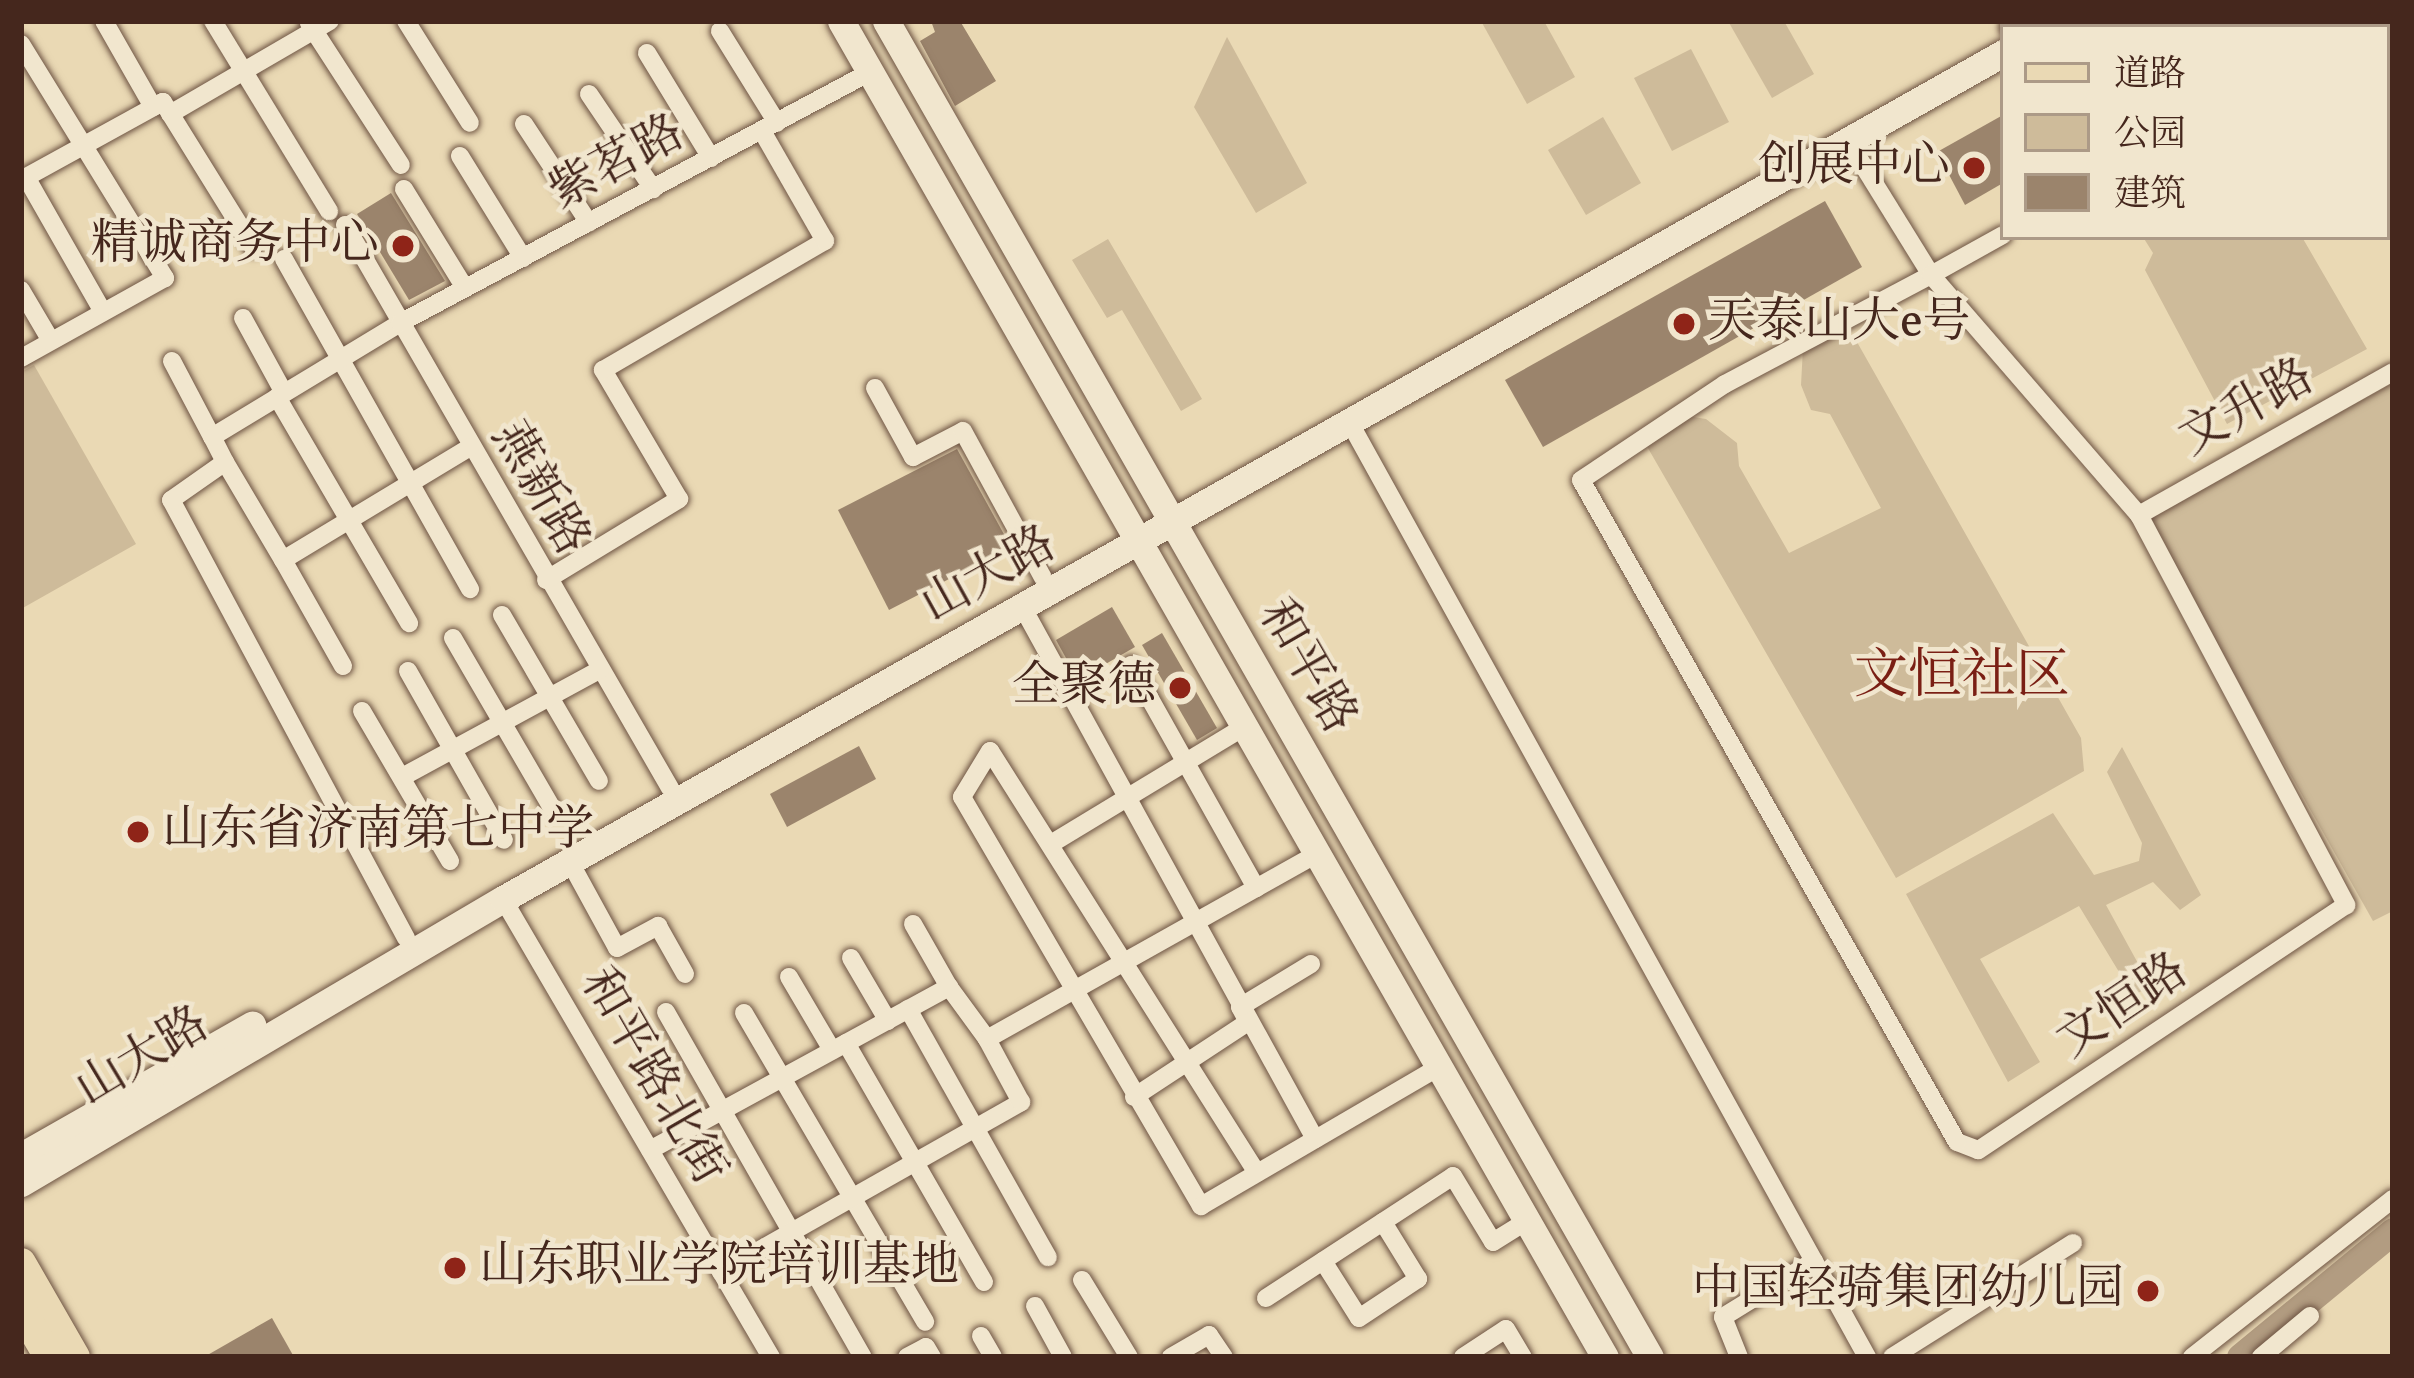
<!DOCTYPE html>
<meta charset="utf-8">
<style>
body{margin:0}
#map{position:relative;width:2414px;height:1378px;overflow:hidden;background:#ead9b4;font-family:Vollkorn,"Noto Serif SC",serif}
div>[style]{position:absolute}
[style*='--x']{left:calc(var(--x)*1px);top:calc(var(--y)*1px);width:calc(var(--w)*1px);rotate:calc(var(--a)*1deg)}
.green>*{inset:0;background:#cebb9a}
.river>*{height:27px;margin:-13.5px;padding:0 13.5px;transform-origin:13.5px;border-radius:13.5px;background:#b29c81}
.building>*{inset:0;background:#9b846c}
.roads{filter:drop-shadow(0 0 3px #6e5443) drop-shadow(0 0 3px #6e5443)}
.street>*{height:18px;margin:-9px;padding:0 9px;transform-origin:9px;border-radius:9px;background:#f1e6ce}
.secondary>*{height:27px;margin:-13.5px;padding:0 13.5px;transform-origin:13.5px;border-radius:13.5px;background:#f1e6ce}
.primary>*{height:30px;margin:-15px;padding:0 15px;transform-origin:15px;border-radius:15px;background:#ead9b4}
.dots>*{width:33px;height:33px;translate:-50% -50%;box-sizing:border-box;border:6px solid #f1e6ce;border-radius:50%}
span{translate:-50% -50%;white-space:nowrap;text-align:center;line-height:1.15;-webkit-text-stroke:9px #f1e6ce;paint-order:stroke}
.street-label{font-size:48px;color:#45271d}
.poi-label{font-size:48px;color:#45271d}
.right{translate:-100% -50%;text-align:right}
.left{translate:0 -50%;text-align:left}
.quarter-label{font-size:54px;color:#7a1f14}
.frame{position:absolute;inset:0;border:24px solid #45271d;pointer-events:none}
.legend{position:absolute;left:2000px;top:24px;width:390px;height:216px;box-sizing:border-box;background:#f1e6ce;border:3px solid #ac9a87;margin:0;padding:15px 21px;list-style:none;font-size:36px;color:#45271d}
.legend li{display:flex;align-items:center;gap:24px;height:60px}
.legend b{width:60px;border:3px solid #ac9a87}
</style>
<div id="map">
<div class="green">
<div style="clip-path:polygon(1481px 21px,1544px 21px,1575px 77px,1527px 104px)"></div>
<div style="clip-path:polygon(1728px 21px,1784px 21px,1814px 74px,1772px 98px)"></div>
<div style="clip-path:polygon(1227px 37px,1307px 183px,1256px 213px,1194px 107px)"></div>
<div style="clip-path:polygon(1691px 49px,1729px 122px,1672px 151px,1634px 78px)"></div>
<div style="clip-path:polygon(1603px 117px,1641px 183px,1586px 215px,1548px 150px)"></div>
<div style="clip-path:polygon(2143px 237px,2302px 237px,2367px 349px,2227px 424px,2145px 270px,2153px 253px)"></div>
<div style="clip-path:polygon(1108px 239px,1202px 399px,1181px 411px,1122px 310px,1107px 318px,1072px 260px)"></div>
<div style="clip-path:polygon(1826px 334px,1857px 342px,2081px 738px,2084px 771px,1896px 878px,1645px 443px,1687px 416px,1706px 419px,1737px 443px,1739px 466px,1789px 553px,1881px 508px,1830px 414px,1811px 410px,1801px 385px,1803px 348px)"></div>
<div style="clip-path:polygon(34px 365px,136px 544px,21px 609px,21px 372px)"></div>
<div style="clip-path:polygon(2393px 383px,2393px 911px,2373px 921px,2147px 520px)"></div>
<div style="clip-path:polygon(2122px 747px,2201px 895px,2180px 910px,2153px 882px,2106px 905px,2151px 987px,2133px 995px,2079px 906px,1980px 959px,2040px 1062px,2008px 1082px,1906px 894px,2053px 813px,2094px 875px,2139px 861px,2142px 843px,2107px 772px)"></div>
</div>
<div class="river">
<div style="--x:2240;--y:1357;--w:198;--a:-39.5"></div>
</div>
<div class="building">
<div style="clip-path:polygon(931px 21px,960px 21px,996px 81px,955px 106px,920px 41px,935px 32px)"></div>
<div style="clip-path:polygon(2003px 115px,2003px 183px,1965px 205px,1937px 152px)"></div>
<div style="clip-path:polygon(391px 193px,445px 281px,409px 300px,357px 214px)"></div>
<div style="clip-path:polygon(1825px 201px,1862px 267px,1543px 447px,1505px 380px)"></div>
<div style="clip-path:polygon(957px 449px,1011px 547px,889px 610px,838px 510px)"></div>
<div style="clip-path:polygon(1112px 607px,1135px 647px,1078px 680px,1056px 640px)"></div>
<div style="clip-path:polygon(1162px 633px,1217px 728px,1197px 740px,1142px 645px)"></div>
<div style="clip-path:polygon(859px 746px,876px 779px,787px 827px,770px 794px)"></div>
<div style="clip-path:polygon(272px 1318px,294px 1357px,204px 1357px)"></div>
</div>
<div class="roads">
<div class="street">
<div style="--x:104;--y:21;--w:99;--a:60.3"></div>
<div style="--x:153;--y:107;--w:11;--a:-27"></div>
<div style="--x:213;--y:21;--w:223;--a:58.6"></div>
<div style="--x:406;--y:21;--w:120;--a:57.9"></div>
<div style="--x:309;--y:23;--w:169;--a:57.1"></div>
<div style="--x:720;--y:31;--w:108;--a:58.2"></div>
<div style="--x:21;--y:44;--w:275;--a:58.4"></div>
<div style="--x:165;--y:278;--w:165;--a:150.9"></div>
<div style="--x:647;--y:53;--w:123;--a:58.6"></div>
<div style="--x:589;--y:94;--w:115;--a:56"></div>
<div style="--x:170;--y:114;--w:185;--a:-30.2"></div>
<div style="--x:524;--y:124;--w:118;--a:56.7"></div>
<div style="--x:1848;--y:141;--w:158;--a:58.2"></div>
<div style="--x:1931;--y:275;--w:318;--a:49.1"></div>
<div style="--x:2139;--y:515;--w:442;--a:62"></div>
<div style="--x:2346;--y:905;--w:442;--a:146.3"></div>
<div style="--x:1978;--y:1150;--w:22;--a:-159"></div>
<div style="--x:1957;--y:1142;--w:761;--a:-119.6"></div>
<div style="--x:1581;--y:480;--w:173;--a:-33.7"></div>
<div style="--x:1725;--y:384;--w:233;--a:-27.9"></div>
<div style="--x:1931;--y:275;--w:82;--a:-29.1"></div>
<div style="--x:460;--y:156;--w:120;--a:58.3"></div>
<div style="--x:26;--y:177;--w:155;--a:60.3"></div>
<div style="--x:21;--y:180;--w:162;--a:-28.8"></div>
<div style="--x:163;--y:102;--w:171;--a:58.2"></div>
<div style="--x:404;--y:189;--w:116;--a:58.4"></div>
<div style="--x:345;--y:225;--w:650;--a:60"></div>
<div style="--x:284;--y:259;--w:379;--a:60.6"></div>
<div style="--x:21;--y:290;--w:59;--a:59.5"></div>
<div style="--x:243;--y:318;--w:85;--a:61.3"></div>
<div style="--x:172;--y:361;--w:86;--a:62.2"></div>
<div style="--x:875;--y:388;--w:79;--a:61.2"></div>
<div style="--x:913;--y:457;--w:56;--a:-27.5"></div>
<div style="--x:963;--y:431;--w:167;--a:61.4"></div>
<div style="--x:277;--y:397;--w:262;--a:59.7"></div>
<div style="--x:1350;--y:423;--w:1068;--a:61.03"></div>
<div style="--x:225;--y:462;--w:114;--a:59.4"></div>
<div style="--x:2139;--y:515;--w:291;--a:-29.4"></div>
<div style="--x:546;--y:580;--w:156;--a:-31.3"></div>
<div style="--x:679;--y:499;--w:150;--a:-120.5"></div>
<div style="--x:603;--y:370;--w:257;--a:-30.2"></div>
<div style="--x:825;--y:241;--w:127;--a:-119.8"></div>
<div style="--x:1023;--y:608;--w:606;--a:61.19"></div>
<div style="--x:502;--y:615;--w:192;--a:59.7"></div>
<div style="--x:453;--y:638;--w:197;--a:59.8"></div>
<div style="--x:1131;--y:665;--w:256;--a:60.7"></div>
<div style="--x:343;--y:666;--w:122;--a:-119.5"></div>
<div style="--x:283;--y:560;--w:218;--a:-31.1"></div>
<div style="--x:408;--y:671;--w:194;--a:60.4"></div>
<div style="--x:362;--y:711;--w:174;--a:59.6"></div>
<div style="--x:404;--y:776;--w:224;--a:-28.5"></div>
<div style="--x:1054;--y:842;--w:222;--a:-31.2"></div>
<div style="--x:570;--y:862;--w:98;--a:61.3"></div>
<div style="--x:617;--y:948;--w:47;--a:-28.2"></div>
<div style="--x:658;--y:926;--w:55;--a:60.6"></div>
<div style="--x:503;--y:899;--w:531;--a:59.67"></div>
<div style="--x:913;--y:924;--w:73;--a:60.3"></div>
<div style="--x:406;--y:938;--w:497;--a:-118.2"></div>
<div style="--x:171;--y:500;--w:66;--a:-35.1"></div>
<div style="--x:225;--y:462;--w:28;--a:-117"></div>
<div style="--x:212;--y:437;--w:220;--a:-31.2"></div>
<div style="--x:400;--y:323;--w:533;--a:-28.1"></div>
<div style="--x:851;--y:958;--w:73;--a:59.6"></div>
<div style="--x:789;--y:977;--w:85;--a:59.5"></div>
<div style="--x:908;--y:1009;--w:285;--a:60.6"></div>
<div style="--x:666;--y:1012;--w:397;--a:60.3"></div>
<div style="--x:744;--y:1013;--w:358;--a:59.6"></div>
<div style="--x:846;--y:1043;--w:276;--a:60"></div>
<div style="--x:1134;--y:1097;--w:136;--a:-33.3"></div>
<div style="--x:1248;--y:1022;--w:17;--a:-118"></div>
<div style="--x:1240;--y:1007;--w:83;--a:-31.2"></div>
<div style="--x:650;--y:1150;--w:341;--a:-28.6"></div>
<div style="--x:949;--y:987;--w:64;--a:53.8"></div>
<div style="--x:1257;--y:1173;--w:499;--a:-122.3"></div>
<div style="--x:990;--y:751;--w:54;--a:121.3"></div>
<div style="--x:962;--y:797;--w:474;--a:59.7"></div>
<div style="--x:1201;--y:1206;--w:276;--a:-30.3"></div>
<div style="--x:1323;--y:1261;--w:67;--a:57.7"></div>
<div style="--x:1359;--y:1318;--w:71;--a:-33.5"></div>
<div style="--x:1418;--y:1279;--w:67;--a:-121.6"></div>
<div style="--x:721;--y:1272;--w:345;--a:-29.5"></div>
<div style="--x:1021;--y:1102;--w:72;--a:-118.4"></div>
<div style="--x:987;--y:1039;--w:378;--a:-29.3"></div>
<div style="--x:1082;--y:1280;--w:90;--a:58.6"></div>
<div style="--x:1266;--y:1298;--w:223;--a:-33.1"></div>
<div style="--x:1453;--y:1176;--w:77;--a:58.8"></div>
<div style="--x:1493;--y:1242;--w:40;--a:-32"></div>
<div style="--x:1035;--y:1306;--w:58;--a:61.2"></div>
<div style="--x:981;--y:1336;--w:24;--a:60"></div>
<div style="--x:907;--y:1357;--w:21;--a:-28"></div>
<div style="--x:926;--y:1347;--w:12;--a:59"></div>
<div style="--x:1171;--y:1357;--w:44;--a:-30.1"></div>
<div style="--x:1209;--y:1335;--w:27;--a:56"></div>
<div style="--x:1463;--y:1357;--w:51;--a:-33.1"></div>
<div style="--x:1506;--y:1329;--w:33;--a:59"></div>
<div style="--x:1739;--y:1357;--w:43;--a:-111.8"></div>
<div style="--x:1723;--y:1317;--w:107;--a:-31.6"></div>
<div style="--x:1892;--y:1357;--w:214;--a:-32.2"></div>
<div style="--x:2192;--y:1357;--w:256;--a:-38.2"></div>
<div style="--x:2261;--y:1357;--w:64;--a:-39.9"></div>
</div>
<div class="secondary">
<div style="--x:841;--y:21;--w:1539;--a:60.24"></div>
<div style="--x:886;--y:21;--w:1539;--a:60.24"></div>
<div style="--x:2013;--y:27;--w:13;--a:-29"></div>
<div style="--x:2048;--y:27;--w:13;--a:-29"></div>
<div style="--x:21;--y:1156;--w:266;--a:-29.6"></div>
<div style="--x:21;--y:1183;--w:559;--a:-30.51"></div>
<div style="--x:503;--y:899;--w:1722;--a:-29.42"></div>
</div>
<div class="primary">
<div style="--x:21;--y:1263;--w:108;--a:60.1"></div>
<div style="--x:21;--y:1309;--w:56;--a:59.7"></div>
</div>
</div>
<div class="dots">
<div style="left:1974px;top:168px;background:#8f2418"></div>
<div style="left:403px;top:246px;background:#8f2418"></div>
<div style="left:1684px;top:324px;background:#8f2418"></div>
<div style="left:1180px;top:688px;background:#8f2418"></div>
<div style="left:138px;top:832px;background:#8f2418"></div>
<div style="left:455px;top:1268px;background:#8f2418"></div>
<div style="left:2148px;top:1291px;background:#8f2418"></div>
</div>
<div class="street-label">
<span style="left:617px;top:164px;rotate:-28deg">紫茗路</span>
<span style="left:2247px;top:409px;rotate:-29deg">文升路</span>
<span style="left:539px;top:489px;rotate:60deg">燕新路</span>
<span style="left:989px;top:576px;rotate:-29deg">山大路</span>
<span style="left:1306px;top:667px;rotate:60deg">和平路</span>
<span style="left:2123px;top:1007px;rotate:-34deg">文恒路</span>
<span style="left:143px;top:1058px;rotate:-31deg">山大路</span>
<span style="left:652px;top:1077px;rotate:60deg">和平路北街</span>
</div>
<div class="poi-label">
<span class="right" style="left:1950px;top:168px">创展中心</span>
<span class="right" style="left:379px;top:246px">精诚商务中心</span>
<span class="left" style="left:1708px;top:324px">天泰山大e号</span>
<span class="right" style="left:1156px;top:688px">全聚德</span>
<span class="left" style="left:162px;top:832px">山东省济南第七中学</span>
<span class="left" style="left:479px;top:1268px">山东职业学院培训基地</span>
<span class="right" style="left:2124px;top:1291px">中国轻骑集团幼儿园</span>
</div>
<div class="quarter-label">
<span style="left:1962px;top:679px">文恒社区</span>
</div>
<div class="frame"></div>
<ul class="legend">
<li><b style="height:15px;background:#ead9b4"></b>道路</li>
<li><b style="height:33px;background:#cebb9a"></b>公园</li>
<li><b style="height:33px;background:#9b846c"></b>建筑</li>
</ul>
</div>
